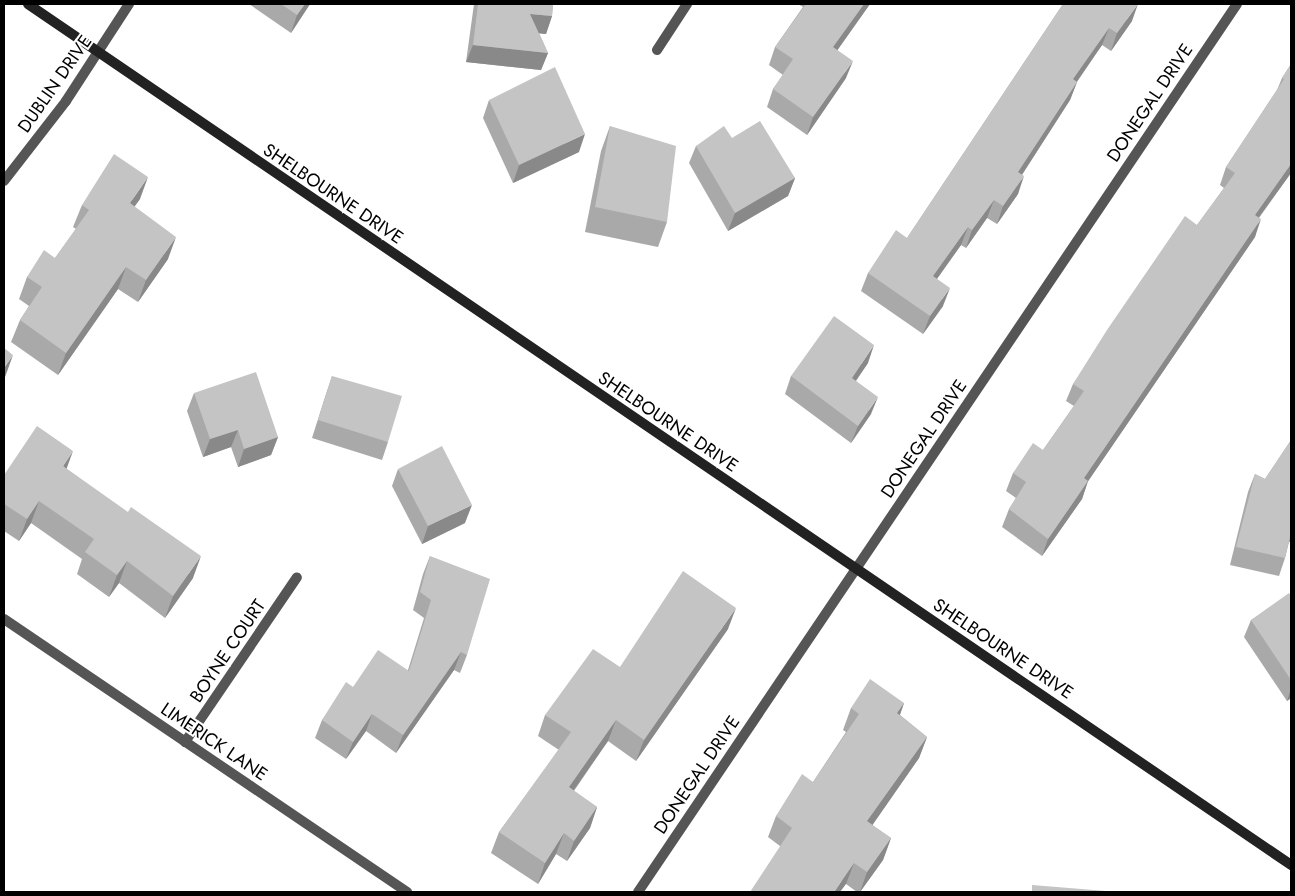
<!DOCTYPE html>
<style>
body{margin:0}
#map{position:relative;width:1295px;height:896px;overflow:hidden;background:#fff;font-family:Jost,sans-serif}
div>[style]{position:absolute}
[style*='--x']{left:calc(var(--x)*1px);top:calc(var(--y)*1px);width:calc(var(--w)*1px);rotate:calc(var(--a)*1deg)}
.minor>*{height:10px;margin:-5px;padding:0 5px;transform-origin:5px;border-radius:5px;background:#555}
.secondary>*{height:10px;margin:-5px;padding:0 5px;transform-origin:5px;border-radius:5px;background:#222}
.wall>*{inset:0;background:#a9a9a9}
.shaded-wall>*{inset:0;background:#898989}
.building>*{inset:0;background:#c4c4c4}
span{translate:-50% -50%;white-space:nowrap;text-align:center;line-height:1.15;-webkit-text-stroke:4px #fff;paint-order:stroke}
.street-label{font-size:18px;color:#000}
.frame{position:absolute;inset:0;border:5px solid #000;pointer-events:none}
</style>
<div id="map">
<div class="minor">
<div style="--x:657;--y:50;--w:55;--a:-56.9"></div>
<div style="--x:4;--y:181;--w:101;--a:-52.2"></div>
<div style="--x:66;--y:101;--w:116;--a:-57"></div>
<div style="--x:4;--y:619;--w:487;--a:34.1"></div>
<div style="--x:185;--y:742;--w:199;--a:-55.8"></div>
<div style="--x:638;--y:892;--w:1071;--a:-56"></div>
</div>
<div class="secondary">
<div style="--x:28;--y:4;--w:1529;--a:34.28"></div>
</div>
<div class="wall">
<div style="clip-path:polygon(249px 4px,310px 4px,291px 33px)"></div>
<div style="clip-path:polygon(474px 4px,553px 4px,552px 16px,546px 34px,539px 33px,548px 53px,541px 70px,466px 62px)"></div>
<div style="clip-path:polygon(798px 4px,870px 4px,837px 50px,846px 78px,807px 135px,767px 107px,773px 89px,783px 75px,769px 65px,775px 47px,803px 7px)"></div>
<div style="clip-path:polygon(1063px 4px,1132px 21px,1111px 51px,1102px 45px,1077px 82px,1070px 100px,1022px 175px,1018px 194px,997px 224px,987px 218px,966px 248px,961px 245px,937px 279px,943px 306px,923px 334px,861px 291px,868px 273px,907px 238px)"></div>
<div style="clip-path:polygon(1291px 64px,1291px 173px,1259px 218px,1255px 237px,1088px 481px,1082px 499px,1042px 556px,1002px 527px,1009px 509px,1016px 498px,1006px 491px,1013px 473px,1043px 450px,1074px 406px,1066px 401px,1073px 384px,1197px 225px,1224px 188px,1220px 185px,1226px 167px,1277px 90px,1282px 78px)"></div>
<div style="clip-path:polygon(489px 100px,579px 152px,513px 183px,483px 118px)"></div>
<div style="clip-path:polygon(610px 126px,667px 222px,658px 247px,585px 232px,601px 151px)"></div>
<div style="clip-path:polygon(732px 138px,795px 178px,788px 196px,728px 231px,689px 163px,696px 146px)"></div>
<div style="clip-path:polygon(140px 199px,134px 207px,168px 259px,138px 302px,118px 289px,58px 375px,11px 342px,20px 320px,29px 306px,19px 299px,27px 277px,55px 258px,76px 229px,73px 227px,82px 205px)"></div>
<div style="clip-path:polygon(868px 363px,856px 381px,871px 414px,851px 443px,785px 394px,791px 376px)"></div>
<div style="clip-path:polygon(332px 376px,388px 442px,382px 460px,312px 438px,326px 394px)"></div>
<div style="clip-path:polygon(194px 393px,278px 437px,271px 455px,238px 467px,231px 447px,203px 457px,187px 411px)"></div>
<div style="clip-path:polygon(1291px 440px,1291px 542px,1289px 542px,1285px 558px,1279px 576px,1230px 565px,1248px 492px,1255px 474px,1265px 479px)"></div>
<div style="clip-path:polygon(67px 469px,193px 578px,165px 618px,119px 583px,109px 597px,77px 574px,82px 559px,31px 523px,19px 541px,4px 531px,4px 475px)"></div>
<div style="clip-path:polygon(398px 469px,465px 523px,422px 544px,392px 486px)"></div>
<div style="clip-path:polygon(430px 556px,467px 655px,460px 673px,454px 670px,396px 753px,366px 731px,346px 759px,315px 738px,322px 720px,353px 687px,408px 670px,424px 618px,413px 610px,423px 574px)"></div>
<div style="clip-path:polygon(1291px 596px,1291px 698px,1287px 701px,1244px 637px,1251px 620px)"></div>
<div style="clip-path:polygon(728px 629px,636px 761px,608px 741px,574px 791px,597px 807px,590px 828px,567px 861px,556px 854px,538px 884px,491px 853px,499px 832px,559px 750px,538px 736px,545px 715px,620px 667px)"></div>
<div style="clip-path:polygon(904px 703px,900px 715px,927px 737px,919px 758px,872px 825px,891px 838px,883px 860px,860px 892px,857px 892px,846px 884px,780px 846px,768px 837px,776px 816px,813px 782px,846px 732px,843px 730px,851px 708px)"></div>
</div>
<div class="shaded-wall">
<div style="clip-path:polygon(305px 4px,310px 4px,291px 33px,297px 15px)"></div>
<div style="clip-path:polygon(864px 4px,870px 4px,827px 65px,833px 47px)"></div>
<div style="clip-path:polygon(1138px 4px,1132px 21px,1111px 51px,1117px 33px)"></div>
<div style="clip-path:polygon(530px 14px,552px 16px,546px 34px,524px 32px)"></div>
<div style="clip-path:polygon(1109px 28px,1102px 45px,1066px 97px,1073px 79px)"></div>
<div style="clip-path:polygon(473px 45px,548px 53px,541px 70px,466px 62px)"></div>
<div style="clip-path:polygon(853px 61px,846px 78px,807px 135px,813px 117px)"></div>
<div style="clip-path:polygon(1077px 82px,1070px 100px,1012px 190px,1018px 172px)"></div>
<div style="clip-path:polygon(585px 134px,579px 152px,513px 183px,519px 165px)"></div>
<div style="clip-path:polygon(1291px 164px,1291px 173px,1248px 232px,1255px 215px)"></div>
<div style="clip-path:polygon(1024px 176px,1018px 194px,997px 224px,1003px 206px)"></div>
<div style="clip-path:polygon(148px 177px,140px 199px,121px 225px,130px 203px)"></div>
<div style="clip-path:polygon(795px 178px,788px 196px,728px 231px,735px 213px)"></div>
<div style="clip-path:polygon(994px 200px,987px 218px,966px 248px,972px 230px)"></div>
<div style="clip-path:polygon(1261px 219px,1255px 237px,1078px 496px,1084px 478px)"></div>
<div style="clip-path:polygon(968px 227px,961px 245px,926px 294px,933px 276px)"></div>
<div style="clip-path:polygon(176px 237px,168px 259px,138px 302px,146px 280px)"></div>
<div style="clip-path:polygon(126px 267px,118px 289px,58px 375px,66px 353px)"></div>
<div style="clip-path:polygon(950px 288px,943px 306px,923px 334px,930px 316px)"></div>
<div style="clip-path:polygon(874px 345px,868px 363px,845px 396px,852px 378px)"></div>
<div style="clip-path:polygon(13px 355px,4px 380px,4px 368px)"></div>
<div style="clip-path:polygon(878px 397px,871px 414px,851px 443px,858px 426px)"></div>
<div style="clip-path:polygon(238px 430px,231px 447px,203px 457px,210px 439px)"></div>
<div style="clip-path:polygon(278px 437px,271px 455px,238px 467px,244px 449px)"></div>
<div style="clip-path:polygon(73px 451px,65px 473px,63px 466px)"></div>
<div style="clip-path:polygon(1088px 481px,1082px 499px,1042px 556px,1048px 539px)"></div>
<div style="clip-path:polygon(39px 501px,31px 523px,19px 541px,27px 519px)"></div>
<div style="clip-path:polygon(472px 505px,465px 523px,422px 544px,428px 526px)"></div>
<div style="clip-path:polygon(201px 556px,193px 578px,165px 618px,173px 596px)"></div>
<div style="clip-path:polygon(127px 561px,119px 583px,109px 597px,117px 575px)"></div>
<div style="clip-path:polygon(736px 608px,728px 629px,636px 761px,644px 740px)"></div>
<div style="clip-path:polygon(461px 652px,454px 670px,396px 753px,403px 735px)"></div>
<div style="clip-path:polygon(1291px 689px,1291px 698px,1287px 701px)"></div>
<div style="clip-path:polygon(904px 703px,896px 725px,897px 713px)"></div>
<div style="clip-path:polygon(372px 714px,366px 731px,346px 759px,353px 742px)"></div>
<div style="clip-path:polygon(616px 720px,608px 741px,561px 808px,569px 787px)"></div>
<div style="clip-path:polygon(927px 737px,919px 758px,860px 843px,867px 821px)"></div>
<div style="clip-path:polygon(597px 807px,590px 828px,567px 861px,574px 841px)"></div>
<div style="clip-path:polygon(564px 833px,556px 854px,538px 884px,545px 863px)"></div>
<div style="clip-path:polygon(891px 838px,883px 860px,860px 892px,867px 872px)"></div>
<div style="clip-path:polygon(854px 863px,846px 884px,840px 892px,834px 892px)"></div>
</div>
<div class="building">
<div style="clip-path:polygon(281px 4px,305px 4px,297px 15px)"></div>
<div style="clip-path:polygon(478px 4px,553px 4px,552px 16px,530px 14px,548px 53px,473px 45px)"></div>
<div style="clip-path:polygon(806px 4px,864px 4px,833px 47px,853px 61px,813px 117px,773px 89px,793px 59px,775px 47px)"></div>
<div style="clip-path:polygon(1063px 4px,1138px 4px,1117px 33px,1109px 28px,1073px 79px,1077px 82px,1018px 172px,1024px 176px,1003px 206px,994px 200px,972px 230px,968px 227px,933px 276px,950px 288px,930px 316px,868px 273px,896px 230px,907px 238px)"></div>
<div style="clip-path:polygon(1291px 64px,1291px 164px,1255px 215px,1261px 219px,1084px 478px,1088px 481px,1048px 539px,1009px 509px,1026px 482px,1013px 473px,1033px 443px,1043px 450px,1084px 391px,1073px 384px,1107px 330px,1185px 216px,1197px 225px,1235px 173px,1226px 167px,1284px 79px,1282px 78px)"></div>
<div style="clip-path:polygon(555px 67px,585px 134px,519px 165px,489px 100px)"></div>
<div style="clip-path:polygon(760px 121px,795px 178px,735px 213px,696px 146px,724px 126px,732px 138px)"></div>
<div style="clip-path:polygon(610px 126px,676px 146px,667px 222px,595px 207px)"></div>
<div style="clip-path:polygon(114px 154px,148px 177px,130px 203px,176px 237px,146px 280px,126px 267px,66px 353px,20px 320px,42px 287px,27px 277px,44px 250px,55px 258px,89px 210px,82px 205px)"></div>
<div style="clip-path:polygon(834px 316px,874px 345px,852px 378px,878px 397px,858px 426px,791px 376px)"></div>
<div style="clip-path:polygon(4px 348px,13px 355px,4px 368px)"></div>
<div style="clip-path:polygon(256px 372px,278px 437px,244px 449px,238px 430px,210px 439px,194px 393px)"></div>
<div style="clip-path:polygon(332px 376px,402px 396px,388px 442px,318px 420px)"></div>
<div style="clip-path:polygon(37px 426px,73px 451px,63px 466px,128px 512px,131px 507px,201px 556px,173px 596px,127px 561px,117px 575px,85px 552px,94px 539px,39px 501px,27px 519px,4px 504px,4px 475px)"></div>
<div style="clip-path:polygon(1291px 440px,1291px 532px,1285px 558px,1236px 547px,1255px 474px,1265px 479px)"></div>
<div style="clip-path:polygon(442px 446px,472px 505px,428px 526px,398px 469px)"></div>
<div style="clip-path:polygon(430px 556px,490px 579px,467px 655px,461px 652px,403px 735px,372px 714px,353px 742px,322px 720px,346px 682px,353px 687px,378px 650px,409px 671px,431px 600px,420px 592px)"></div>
<div style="clip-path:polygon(683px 571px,736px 608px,644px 740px,616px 720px,569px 787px,597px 807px,574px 841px,564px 833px,545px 863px,499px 832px,571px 732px,545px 715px,593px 649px,620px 667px)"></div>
<div style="clip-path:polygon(1289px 593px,1291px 596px,1291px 680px,1251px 620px)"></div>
<div style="clip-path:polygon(870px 679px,904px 703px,897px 713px,927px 737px,867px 821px,891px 838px,867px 872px,854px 863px,834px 892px,750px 892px,792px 828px,776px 816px,802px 774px,813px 782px,859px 714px,851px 708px)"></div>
<div style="clip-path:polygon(1032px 885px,1106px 891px,1106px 892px,1032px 892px)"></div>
</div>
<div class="street-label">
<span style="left:55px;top:84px;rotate:-55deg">DUBLIN DRIVE</span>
<span style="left:1150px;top:103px;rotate:-56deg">DONEGAL DRIVE</span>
<span style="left:333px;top:194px;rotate:34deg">SHELBOURNE DRIVE</span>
<span style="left:668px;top:422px;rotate:34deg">SHELBOURNE DRIVE</span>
<span style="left:924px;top:439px;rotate:-56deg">DONEGAL DRIVE</span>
<span style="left:1003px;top:649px;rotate:34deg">SHELBOURNE DRIVE</span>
<span style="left:228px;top:651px;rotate:-56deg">BOYNE COURT</span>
<span style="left:214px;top:742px;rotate:34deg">LIMERICK LANE</span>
<span style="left:697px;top:775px;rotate:-56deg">DONEGAL DRIVE</span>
</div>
<div class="frame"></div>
</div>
